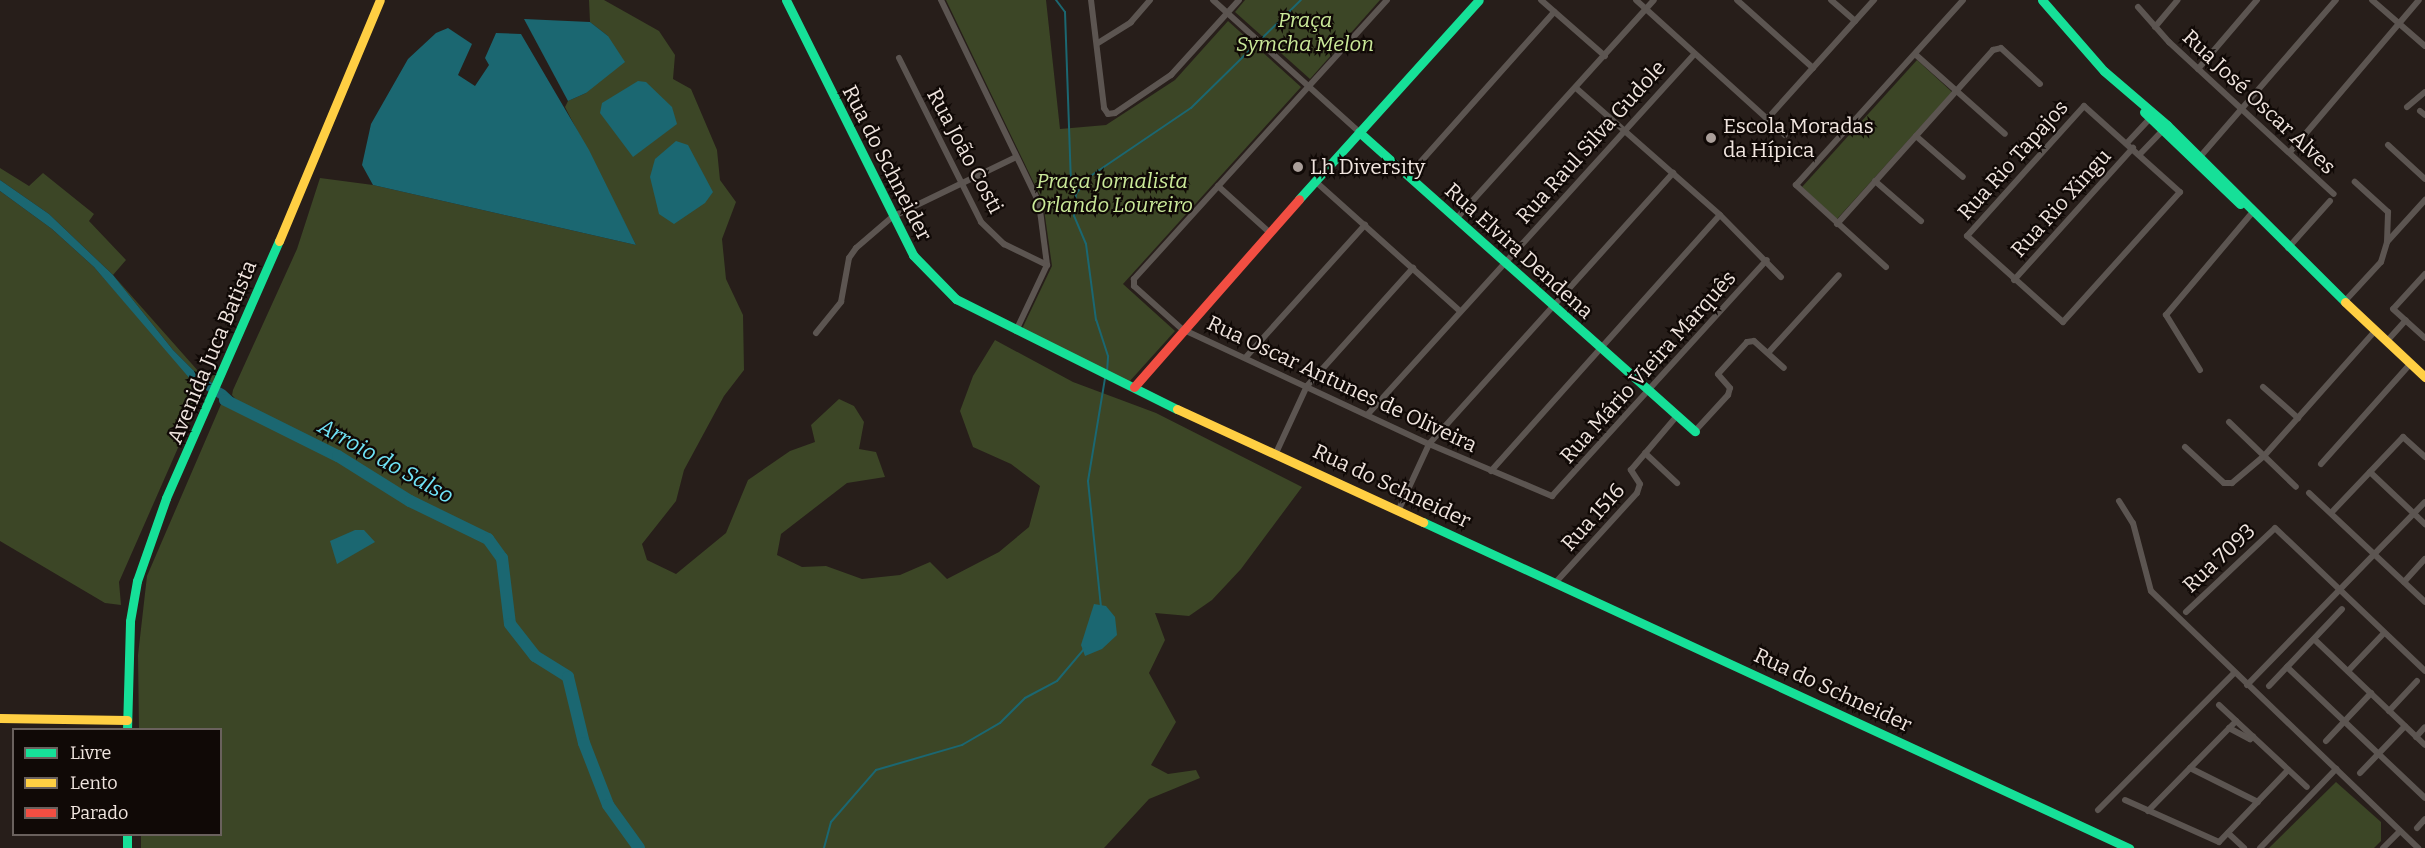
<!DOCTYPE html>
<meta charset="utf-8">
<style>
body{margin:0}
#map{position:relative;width:2425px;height:848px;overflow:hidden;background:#271e1a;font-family:Bitter,serif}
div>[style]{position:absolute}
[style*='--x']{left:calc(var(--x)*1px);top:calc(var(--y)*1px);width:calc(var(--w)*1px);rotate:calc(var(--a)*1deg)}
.green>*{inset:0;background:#3c4626}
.water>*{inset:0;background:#1b6771}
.stream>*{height:2px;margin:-1px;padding:0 1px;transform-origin:1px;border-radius:1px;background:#1b6771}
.river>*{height:12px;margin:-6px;padding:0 6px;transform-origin:6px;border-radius:6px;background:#1b6771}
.street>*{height:6px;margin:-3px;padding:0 3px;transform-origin:3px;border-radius:3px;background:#5c5551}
.fast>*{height:9px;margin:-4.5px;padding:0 4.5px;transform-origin:4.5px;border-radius:4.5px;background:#16e098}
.slow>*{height:9px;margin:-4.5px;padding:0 4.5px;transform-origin:4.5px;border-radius:4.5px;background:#ffcf43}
.jam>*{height:9px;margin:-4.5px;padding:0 4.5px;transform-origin:4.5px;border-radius:4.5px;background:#f24e42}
.dots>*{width:16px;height:16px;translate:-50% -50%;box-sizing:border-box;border:3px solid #100906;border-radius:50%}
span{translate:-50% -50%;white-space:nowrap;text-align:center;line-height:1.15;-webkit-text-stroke:4.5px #100906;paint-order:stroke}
.park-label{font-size:21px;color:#cae999;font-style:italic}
.street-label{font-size:21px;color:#f0e5df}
.poi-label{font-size:21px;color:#f0e5df}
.left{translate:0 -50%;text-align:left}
.water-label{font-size:22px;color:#70e4f7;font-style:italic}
.legend{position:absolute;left:12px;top:728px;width:210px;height:108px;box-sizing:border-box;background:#100906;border:2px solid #6a615d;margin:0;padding:8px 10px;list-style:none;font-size:18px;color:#f0e5df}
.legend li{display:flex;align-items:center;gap:12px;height:30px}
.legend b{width:30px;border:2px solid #6a615d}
</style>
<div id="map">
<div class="green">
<div style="clip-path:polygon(589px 0,604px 0,659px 31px,675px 55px,673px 79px,691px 89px,717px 150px,720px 180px,736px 202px,722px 239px,726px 279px,743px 315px,744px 370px,724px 396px,684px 470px,676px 501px,642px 544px,647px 560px,676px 574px,726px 533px,748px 480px,790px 451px,815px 442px,811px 425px,839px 399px,854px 406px,864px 422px,859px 449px,876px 452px,885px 477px,847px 483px,781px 534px,777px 555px,802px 567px,826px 566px,862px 579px,900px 575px,930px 562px,947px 579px,999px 552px,1029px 527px,1040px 486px,1011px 464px,973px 447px,960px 411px,973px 376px,995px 340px,1073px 382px,1156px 413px,1302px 487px,1241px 569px,1212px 600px,1189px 616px,1155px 613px,1165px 640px,1149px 673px,1176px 722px,1151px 765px,1168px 774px,1196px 770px,1200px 778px,1149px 799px,1104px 848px,141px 848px,141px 835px,220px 834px,220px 730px,139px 730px,138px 655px,147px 576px,222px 402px,233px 408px,240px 404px,232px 395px,233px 390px,297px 249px,320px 178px,373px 185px,636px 245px,565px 107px,568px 101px,586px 93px,608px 36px,590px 22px)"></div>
<div style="clip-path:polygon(946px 0,1046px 0,1060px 129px,1106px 125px,1175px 80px,1228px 21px,1301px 87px,1123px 284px,1175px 331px,1129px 382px,1021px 331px,1052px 266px,1043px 202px)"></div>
<div style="clip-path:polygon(1245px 0,1380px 0,1310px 79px,1235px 12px)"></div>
<div style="clip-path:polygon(1917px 60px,1952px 92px,1837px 219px,1802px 187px)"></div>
<div style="clip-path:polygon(0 168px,29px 186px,43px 173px,94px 214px,89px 221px,126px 260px,113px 275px,199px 372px,215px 375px,213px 383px,198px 375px,173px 350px,113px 275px,49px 214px,0 180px)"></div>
<div style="clip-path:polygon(0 191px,52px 229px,94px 267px,203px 391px,119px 582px,121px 605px,105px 603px,0 541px)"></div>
<div style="clip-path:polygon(2336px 782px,2381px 822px,2381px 841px,2374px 848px,2269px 848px)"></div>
</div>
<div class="water">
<div style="clip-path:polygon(524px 19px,590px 22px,608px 36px,625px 62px,586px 93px,568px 101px)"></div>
<div style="clip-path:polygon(448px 28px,472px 44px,458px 75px,475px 86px,489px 65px,485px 58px,496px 33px,521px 34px,589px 150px,636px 245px,373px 185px,362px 165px,371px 124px,408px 59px,436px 33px)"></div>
<div style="clip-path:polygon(638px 81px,646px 82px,672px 107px,677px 124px,633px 157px,600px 113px,602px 103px)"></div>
<div style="clip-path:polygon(676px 141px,688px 145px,713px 192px,705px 203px,674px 224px,659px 214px,650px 177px,655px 159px)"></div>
<div style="clip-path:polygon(0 180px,49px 214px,113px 275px,173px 350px,198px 375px,225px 390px,240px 404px,233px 408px,191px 380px,94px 267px,52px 229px,0 191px)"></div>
<div style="clip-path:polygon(355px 530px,364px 530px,375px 542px,337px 564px,330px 541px)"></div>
<div style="clip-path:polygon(1094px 604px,1106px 606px,1115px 617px,1117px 635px,1102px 649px,1085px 656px,1081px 645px)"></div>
</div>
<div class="stream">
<div style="--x:1056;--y:0;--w:15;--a:53"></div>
<div style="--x:1065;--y:12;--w:168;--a:88"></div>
<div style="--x:1071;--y:180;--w:15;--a:70"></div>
<div style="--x:1107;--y:372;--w:16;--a:-86"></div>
<div style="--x:1108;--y:356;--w:38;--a:-108"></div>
<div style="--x:1096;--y:320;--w:77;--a:-97.5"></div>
<div style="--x:1086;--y:244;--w:30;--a:-113"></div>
<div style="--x:1074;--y:216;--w:22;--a:-85"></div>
<div style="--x:1076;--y:194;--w:21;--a:-53"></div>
<div style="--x:1089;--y:177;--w:123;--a:-34.1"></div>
<div style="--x:1191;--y:108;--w:154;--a:-44.5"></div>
<div style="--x:1101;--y:607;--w:127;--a:-95.9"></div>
<div style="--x:1088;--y:481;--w:104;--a:-80.6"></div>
<div style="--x:824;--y:848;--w:27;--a:-75"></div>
<div style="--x:831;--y:822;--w:69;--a:-49.1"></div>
<div style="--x:876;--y:770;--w:90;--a:-16.2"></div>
<div style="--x:962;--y:745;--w:44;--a:-30.1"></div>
<div style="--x:1000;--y:723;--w:35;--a:-45"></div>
<div style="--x:1025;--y:698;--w:36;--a:-28"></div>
<div style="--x:1057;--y:681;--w:43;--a:-49.7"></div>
</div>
<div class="river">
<div style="--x:225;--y:400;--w:126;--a:26.4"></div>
<div style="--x:338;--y:456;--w:85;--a:32"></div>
<div style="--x:410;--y:501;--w:87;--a:26"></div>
<div style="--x:488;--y:539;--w:24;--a:54"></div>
<div style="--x:502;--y:558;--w:66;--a:83.1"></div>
<div style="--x:510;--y:624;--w:41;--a:52"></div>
<div style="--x:535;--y:656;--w:39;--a:32"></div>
<div style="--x:568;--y:677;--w:68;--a:76.4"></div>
<div style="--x:584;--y:743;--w:66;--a:68.8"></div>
<div style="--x:608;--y:805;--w:53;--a:54.2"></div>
</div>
<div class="street">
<div style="--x:941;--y:0;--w:225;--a:64.2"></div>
<div style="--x:1039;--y:203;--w:63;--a:82.6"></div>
<div style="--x:1047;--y:265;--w:73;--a:115.2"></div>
<div style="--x:1091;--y:0;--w:109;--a:83.1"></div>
<div style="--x:1104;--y:108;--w:7;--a:56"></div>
<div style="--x:1108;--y:114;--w:7;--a:-8"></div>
<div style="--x:1115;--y:113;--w:68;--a:-34.2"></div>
<div style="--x:1171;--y:75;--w:101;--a:-47.8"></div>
<div style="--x:1213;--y:0;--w:197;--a:42.1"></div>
<div style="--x:1387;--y:0;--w:377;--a:132.2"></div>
<div style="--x:1134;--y:279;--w:7;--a:90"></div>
<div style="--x:1134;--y:286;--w:64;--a:41.9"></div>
<div style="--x:1182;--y:329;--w:272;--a:25"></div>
<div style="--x:1429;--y:444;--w:134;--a:22.9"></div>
<div style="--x:1552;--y:496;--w:319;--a:-47.7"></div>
<div style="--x:1541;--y:0;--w:85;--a:41.2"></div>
<div style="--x:1636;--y:0;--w:201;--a:42.2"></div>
<div style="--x:1737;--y:0;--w:102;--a:41.8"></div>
<div style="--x:1831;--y:0;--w:32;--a:41"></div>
<div style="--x:2372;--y:0;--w:70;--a:41"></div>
<div style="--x:2138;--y:7;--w:47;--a:48.5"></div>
<div style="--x:2169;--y:42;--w:224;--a:42.7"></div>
<div style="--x:2155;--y:27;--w:35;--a:-50"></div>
<div style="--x:1098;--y:43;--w:39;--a:-32"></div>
<div style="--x:1131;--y:22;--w:29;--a:-49"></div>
<div style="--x:1915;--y:54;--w:120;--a:41.6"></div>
<div style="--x:899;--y:58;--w:183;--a:63.4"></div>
<div style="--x:981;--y:222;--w:32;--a:44"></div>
<div style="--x:1004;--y:244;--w:48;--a:26"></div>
<div style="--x:2198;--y:69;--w:91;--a:-49.5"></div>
<div style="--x:1576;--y:88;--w:192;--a:41.4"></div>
<div style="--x:1720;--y:215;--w:87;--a:45.5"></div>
<div style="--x:2084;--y:106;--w:129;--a:41.9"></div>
<div style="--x:2180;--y:192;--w:175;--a:132"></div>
<div style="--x:2063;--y:322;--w:129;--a:-138.1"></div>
<div style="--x:1967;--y:236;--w:175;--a:-48"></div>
<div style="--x:2407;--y:107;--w:23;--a:-40"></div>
<div style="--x:2420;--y:111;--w:6;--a:39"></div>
<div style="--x:1768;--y:118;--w:159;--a:-48.1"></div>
<div style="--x:1916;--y:136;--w:62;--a:41.1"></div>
<div style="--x:2127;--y:143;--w:33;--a:-47"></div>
<div style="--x:2388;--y:145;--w:50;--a:42.6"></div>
<div style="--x:2290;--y:152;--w:199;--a:-49.7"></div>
<div style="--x:2140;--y:154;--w:30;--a:-46"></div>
<div style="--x:2199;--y:158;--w:209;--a:-49.1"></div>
<div style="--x:1408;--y:176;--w:220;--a:-48.3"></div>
<div style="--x:1315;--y:181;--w:195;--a:41.9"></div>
<div style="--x:1875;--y:181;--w:61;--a:41"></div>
<div style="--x:1218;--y:186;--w:69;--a:42"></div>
<div style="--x:1456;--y:219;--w:295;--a:-47.9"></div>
<div style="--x:1837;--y:224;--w:234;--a:-48.1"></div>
<div style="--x:1993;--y:50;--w:8;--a:-14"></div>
<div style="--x:2001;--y:48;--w:53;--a:42.7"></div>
<div style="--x:2387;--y:242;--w:57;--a:-47.9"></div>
<div style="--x:2288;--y:248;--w:63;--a:-48.2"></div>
<div style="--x:1886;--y:267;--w:122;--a:-137.7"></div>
<div style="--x:1796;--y:185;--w:249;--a:-47.9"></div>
<div style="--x:2425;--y:274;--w:47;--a:132.4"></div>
<div style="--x:2393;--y:309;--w:43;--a:42.2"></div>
<div style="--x:2014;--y:280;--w:178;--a:-48"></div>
<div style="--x:2345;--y:301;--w:53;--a:-47.3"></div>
<div style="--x:2381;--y:262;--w:21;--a:-73"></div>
<div style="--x:2387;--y:242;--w:30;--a:-88"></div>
<div style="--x:2388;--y:212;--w:45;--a:-137.7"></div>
<div style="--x:816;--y:333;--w:40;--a:-51"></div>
<div style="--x:841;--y:302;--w:45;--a:-79.7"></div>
<div style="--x:849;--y:258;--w:12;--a:-55"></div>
<div style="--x:856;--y:248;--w:48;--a:-40.7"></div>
<div style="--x:892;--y:217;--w:138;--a:-25.8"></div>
<div style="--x:2387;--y:341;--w:28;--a:-48"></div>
<div style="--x:1768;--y:353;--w:105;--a:-47.7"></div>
<div style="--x:1246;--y:357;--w:178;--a:-48"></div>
<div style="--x:2200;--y:370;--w:65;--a:-121.7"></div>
<div style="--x:2166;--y:315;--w:133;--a:-49.9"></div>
<div style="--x:2263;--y:387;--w:47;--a:41.5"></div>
<div style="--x:1368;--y:414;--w:486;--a:-47.8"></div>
<div style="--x:2229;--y:422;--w:93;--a:44.1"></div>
<div style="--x:1695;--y:431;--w:49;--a:-47.5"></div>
<div style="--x:1728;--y:395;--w:7;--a:-74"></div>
<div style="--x:1730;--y:388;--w:18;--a:-131"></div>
<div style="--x:1718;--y:374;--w:43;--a:-47.8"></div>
<div style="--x:1747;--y:342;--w:7;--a:-8"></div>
<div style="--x:1754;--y:341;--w:40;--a:42"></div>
<div style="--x:2185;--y:447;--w:53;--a:42.7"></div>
<div style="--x:2224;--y:483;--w:8;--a:0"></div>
<div style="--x:2232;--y:483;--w:42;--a:-40.2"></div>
<div style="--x:2264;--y:456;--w:169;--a:-48.4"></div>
<div style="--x:1276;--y:453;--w:74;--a:-65.2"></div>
<div style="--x:1307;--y:386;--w:159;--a:-48.1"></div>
<div style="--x:1645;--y:453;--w:44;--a:43.2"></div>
<div style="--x:2321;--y:464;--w:135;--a:-48.3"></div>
<div style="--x:1491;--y:471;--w:343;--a:-48.2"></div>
<div style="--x:2370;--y:472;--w:76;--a:43.4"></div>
<div style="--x:2309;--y:493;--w:159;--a:43.2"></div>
<div style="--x:2119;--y:501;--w:26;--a:58"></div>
<div style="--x:2133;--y:523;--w:70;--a:75.2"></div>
<div style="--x:2151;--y:591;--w:371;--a:43.9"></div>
<div style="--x:1399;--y:509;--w:72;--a:-65.2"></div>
<div style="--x:1429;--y:444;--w:365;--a:-48"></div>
<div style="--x:2331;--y:513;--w:105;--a:-46.5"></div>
<div style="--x:2403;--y:437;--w:30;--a:42"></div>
<div style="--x:1556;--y:582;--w:120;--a:-47.7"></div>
<div style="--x:1637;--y:493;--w:9;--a:-72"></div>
<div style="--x:1640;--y:484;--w:17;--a:-123"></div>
<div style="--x:1631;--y:470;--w:70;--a:-49.7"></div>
<div style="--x:2404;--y:582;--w:31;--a:-48"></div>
<div style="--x:2186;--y:612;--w:122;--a:-43.3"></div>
<div style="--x:2275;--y:528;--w:207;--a:43.6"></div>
<div style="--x:2314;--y:639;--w:153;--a:43.7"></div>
<div style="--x:2287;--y:667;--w:190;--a:43.5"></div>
<div style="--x:2348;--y:671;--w:52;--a:-46.5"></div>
<div style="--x:2247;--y:685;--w:255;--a:-45.8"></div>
<div style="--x:2269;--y:686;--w:106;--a:-46.5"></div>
<div style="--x:2219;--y:705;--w:120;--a:43"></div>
<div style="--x:2389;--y:711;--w:41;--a:-47"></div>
<div style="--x:2229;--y:728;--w:24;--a:28"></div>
<div style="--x:2250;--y:739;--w:4;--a:-34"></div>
<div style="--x:2416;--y:737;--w:13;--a:-48"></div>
<div style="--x:2326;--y:741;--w:66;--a:-46.8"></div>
<div style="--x:2190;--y:768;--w:76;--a:26.6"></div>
<div style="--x:2360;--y:773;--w:65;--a:-46.2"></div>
<div style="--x:2125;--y:800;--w:103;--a:24.1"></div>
<div style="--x:2219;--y:842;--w:100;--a:-46.2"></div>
<div style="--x:2098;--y:810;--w:193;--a:-45.2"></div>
<div style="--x:2148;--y:811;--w:126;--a:-45.6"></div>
<div style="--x:2417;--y:828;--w:12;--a:-48"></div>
<div style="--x:2228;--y:833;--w:22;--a:43"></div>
<div style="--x:2260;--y:848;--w:110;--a:-46.1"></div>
<div style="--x:2383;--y:848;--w:24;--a:-45"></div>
</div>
<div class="fast">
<div style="--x:786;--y:0;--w:285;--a:63.5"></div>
<div style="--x:913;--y:255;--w:62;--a:45.7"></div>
<div style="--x:956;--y:299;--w:247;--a:26.5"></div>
<div style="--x:2042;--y:0;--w:94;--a:48.9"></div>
<div style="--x:2104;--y:71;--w:83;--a:40.6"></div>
<div style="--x:2167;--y:125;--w:251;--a:44.8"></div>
<div style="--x:2144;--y:112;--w:133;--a:43.8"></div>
<div style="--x:1359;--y:132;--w:450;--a:41.7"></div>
<div style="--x:1299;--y:199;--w:268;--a:-47.9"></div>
<div style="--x:1423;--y:522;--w:778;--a:24.79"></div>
<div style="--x:127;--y:730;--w:109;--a:-88.4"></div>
<div style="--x:130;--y:621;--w:41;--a:-80.1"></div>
<div style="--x:137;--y:581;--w:88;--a:-70.7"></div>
<div style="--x:166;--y:498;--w:281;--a:-66.3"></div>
<div style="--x:127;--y:834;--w:14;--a:90"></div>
</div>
<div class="slow">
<div style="--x:279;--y:241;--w:261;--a:-67.3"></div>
<div style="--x:2345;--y:302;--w:110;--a:43.2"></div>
<div style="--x:1177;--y:409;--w:271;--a:24.7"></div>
<div style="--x:0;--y:718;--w:127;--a:0.9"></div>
</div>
<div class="jam">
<div style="--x:1134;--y:387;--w:250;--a:-48.7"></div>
</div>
<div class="dots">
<div style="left:1711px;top:138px;background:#aa9f9a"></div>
<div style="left:1298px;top:167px;background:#aa9f9a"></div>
</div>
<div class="park-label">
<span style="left:1305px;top:32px">Praça<br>Symcha Melon</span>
<span style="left:1112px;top:193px">Praça Jornalista<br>Orlando Loureiro</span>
</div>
<div class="street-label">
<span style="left:2259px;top:102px;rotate:43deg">Rua José Oscar Alves</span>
<span style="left:1591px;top:142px;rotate:-48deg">Rua Raul Silva Gudole</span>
<span style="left:965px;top:151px;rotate:62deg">Rua João Costi</span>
<span style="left:2013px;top:160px;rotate:-48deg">Rua Rio Tapajos</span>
<span style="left:887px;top:163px;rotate:63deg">Rua do Schneider</span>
<span style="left:2061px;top:203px;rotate:-48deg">Rua Rio Xingu</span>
<span style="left:1519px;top:251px;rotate:42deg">Rua Elvira Dendena</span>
<span style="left:212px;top:352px;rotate:-67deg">Avenida Juca Batista</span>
<span style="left:1648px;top:367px;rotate:-48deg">Rua Mário Vieira Marquês</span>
<span style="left:1342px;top:384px;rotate:25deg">Rua Oscar Antunes de Oliveira</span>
<span style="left:1392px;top:486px;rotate:25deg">Rua do Schneider</span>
<span style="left:1593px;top:517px;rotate:-48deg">Rua 1516</span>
<span style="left:2219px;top:558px;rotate:-43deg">Rua 7093</span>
<span style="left:1833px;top:690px;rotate:25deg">Rua do Schneider</span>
</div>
<div class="poi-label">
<span class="left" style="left:1723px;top:138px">Escola Moradas<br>da Hípica</span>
<span class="left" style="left:1310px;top:167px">Lh Diversity</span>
</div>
<div class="water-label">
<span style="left:386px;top:461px;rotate:29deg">Arroio do Salso</span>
</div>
<ul class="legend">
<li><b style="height:8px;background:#16e098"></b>Livre</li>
<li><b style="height:8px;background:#ffcf43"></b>Lento</li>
<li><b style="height:8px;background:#f24e42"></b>Parado</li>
</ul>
</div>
